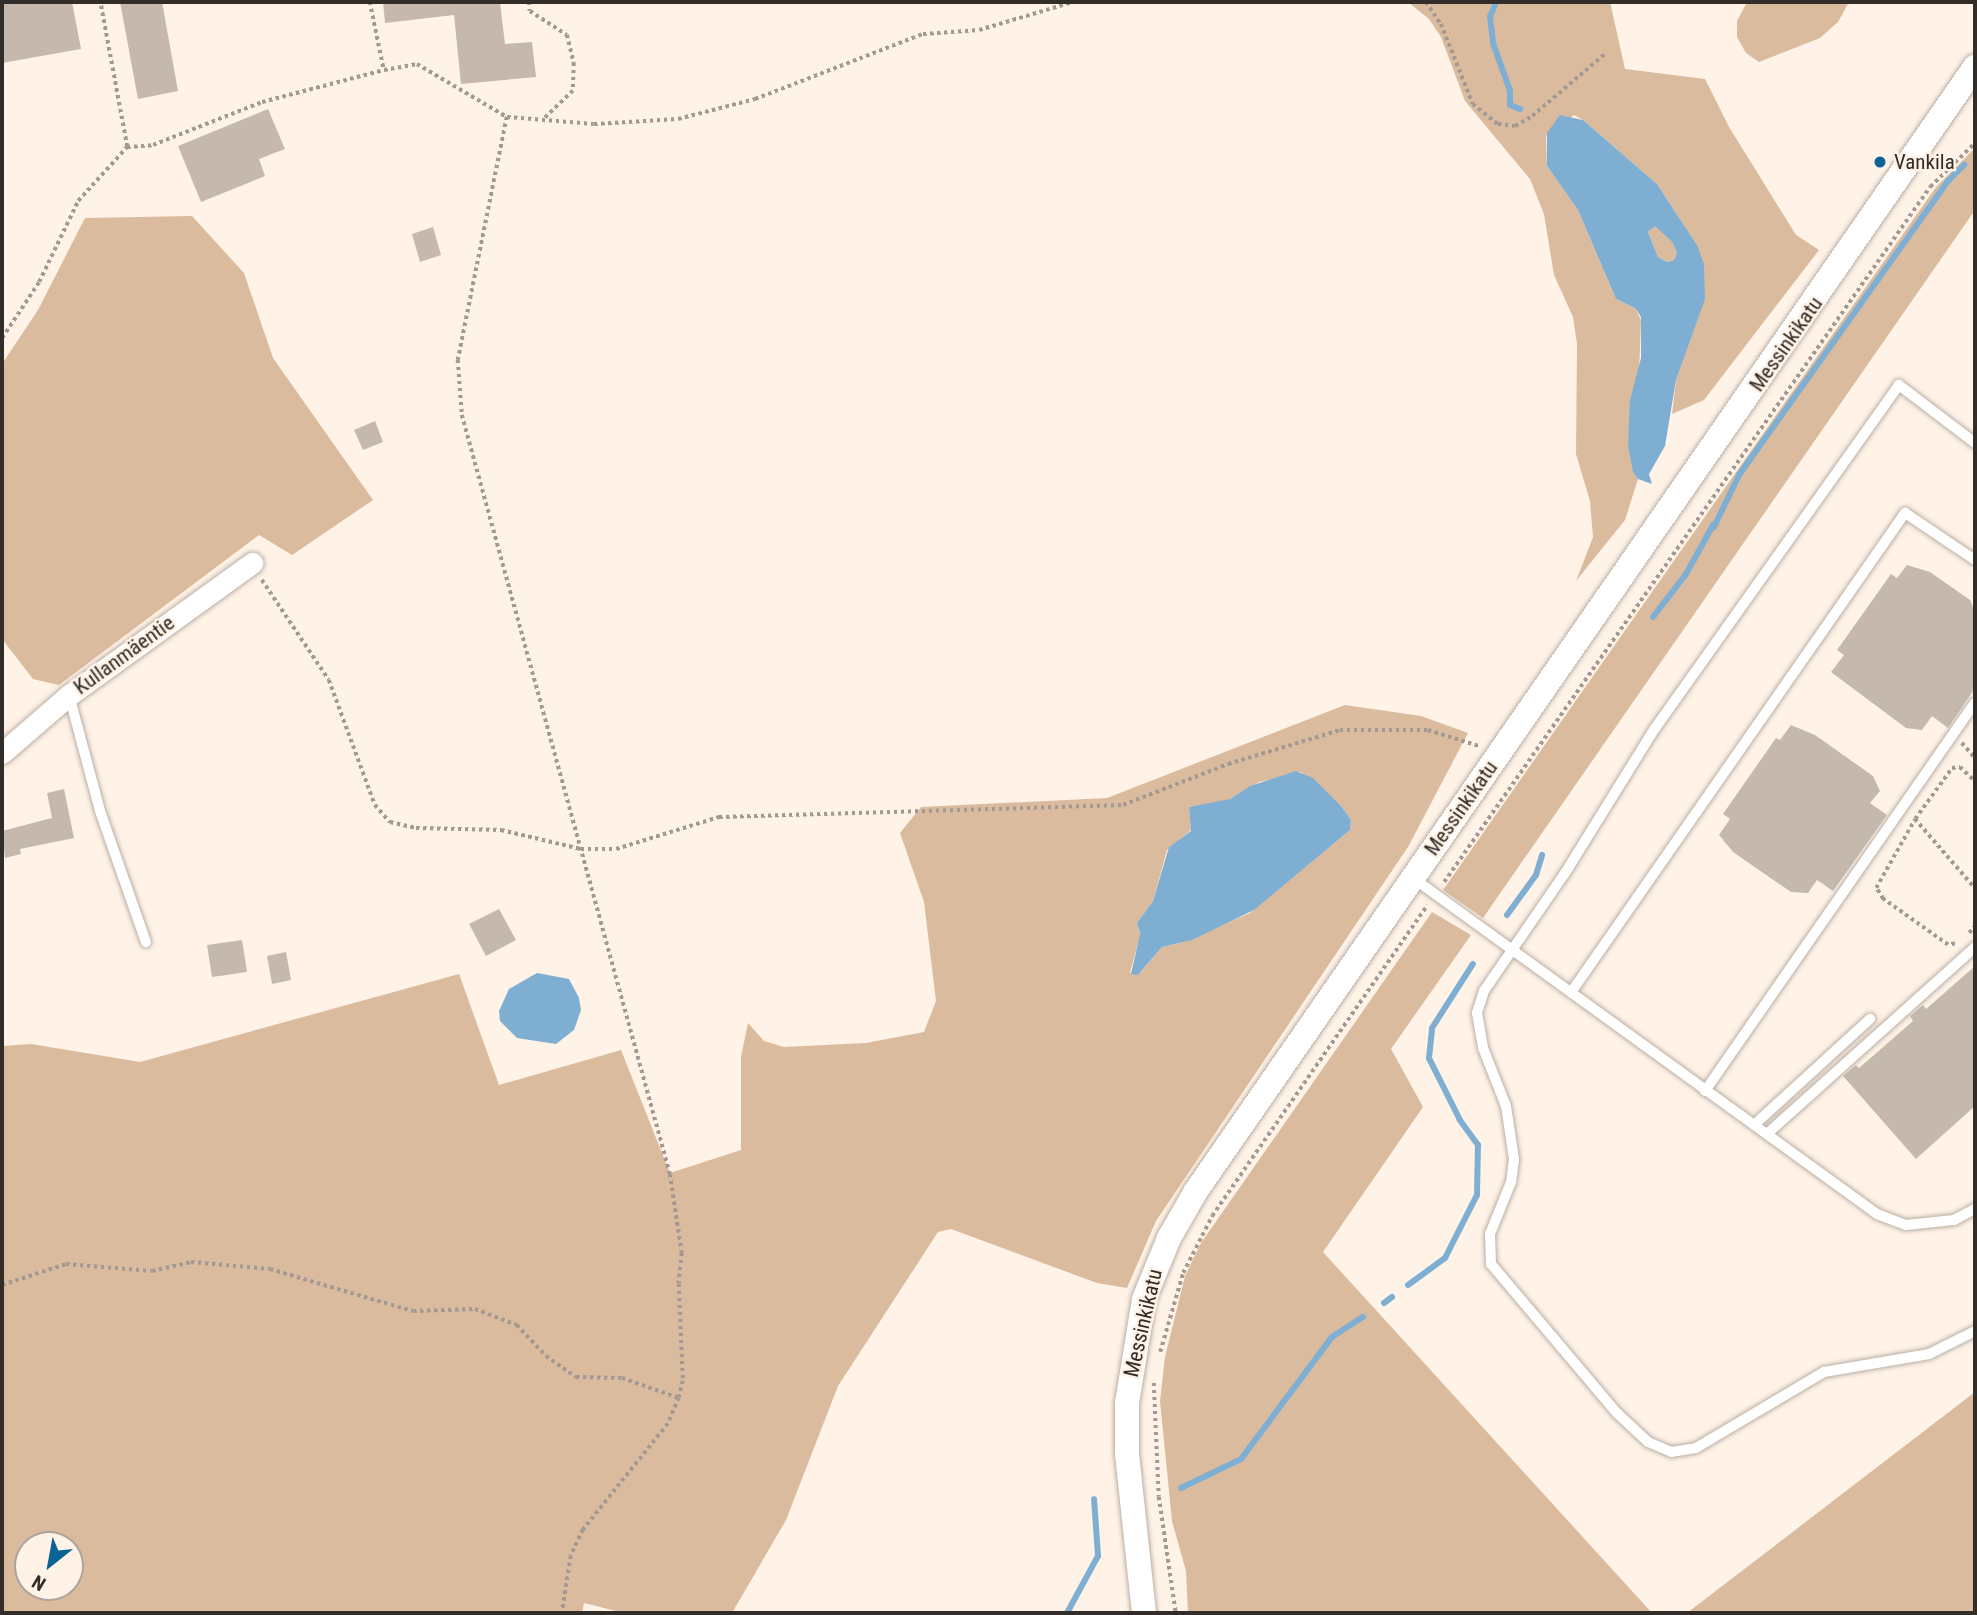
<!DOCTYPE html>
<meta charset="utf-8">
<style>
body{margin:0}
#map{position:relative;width:1977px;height:1615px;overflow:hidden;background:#fff2e7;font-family:"Roboto Condensed",sans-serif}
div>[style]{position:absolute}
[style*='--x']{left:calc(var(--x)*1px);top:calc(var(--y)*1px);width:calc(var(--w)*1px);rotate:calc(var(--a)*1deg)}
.green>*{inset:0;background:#dbbb9e}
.water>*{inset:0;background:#7eafd3}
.stream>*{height:6px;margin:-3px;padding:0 3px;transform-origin:3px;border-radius:3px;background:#7eafd3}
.building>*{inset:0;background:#c5b9ae}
.path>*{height:3.5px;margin-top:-1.75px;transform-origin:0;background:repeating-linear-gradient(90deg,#a39992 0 3.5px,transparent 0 7px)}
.roads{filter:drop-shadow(0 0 2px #bbafa4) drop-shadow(0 0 2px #bbafa4)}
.service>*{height:10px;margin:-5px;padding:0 5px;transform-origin:5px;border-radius:5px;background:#fff}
.minor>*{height:21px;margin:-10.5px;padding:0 10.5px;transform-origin:10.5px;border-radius:10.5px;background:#fff}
.tertiary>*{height:24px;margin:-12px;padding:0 12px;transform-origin:12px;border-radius:12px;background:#fff}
.dots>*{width:19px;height:19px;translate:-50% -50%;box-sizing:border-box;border:4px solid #fff2e7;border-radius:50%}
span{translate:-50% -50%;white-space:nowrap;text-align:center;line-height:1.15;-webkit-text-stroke:5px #fff2e7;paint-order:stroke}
.poi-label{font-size:21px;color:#322d29}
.left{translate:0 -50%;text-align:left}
.street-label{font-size:21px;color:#322d29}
.frame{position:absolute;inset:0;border:4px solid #322d29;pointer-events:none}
.north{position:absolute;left:14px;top:1531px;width:70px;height:70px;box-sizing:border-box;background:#fff2e7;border:2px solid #ada39b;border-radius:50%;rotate:211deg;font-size:19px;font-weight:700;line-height:28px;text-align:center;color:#322d29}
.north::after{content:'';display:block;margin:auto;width:24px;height:32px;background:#096394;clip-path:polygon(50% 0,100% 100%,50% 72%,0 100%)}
</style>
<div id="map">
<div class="green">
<div style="clip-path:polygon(1408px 2px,1493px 2px,1496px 6px,1500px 2px,1610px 2px,1625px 69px,1705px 79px,1729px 127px,1796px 235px,1819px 250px,1704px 400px,1672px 414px,1676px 380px,1691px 336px,1697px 245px,1657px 184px,1583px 120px,1574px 115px,1546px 136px,1547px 166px,1578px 210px,1616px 299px,1635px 308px,1641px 320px,1639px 373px,1630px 400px,1633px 472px,1638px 479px,1625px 520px,1576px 581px,1593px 537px,1590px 501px,1576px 454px,1577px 344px,1573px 317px,1554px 275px,1544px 214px,1530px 179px,1465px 101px,1441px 37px,1429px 19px)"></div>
<div style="clip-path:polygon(1747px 2px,1849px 2px,1838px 22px,1820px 38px,1759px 62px,1746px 53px,1737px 37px,1737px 21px)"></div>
<div style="clip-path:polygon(1975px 148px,1975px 210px,1483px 918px,1443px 890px,1936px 187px)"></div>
<div style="clip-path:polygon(192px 216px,244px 273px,273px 358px,373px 500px,292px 555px,259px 535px,59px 685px,33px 679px,2px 639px,2px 364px,38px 310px,85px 218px)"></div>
<div style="clip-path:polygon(1655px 225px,1672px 242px,1677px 253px,1674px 260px,1667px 262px,1658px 257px,1648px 232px)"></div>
<div style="clip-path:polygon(evenodd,1345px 705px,1421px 716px,1468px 733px,1408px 847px,1156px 1221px,1127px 1288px,1097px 1283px,951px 1229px,938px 1232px,838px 1386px,786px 1520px,732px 1613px,624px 1613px,584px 1603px,582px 1613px,2px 1613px,2px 1046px,31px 1044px,140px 1062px,459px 974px,499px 1085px,621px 1050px,670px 1173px,741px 1150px,741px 1057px,748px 1023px,764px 1041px,784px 1047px,866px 1043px,924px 1032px,936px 1001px,924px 902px,900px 833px,921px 807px,1107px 798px,1345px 705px,1301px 772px,1341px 806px,1351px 820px,1350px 830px,1250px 913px,1184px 942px,1162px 947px,1140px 973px,1130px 973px,1140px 935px,1137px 923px,1153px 901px,1167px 850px,1191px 830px,1189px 807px,1226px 801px,1259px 782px,1301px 772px,1345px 705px,28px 1545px,70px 1545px,70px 1587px,28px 1587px,28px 1545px)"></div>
<div style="clip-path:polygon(1432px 912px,1471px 935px,1391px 1049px,1423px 1107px,1323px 1252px,1652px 1613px,1188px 1613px,1186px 1571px,1172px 1521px,1160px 1401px,1165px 1357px,1185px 1276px,1201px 1243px)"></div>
<div style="clip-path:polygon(1975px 1392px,1975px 1613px,1687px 1613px)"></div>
</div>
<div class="water">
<div style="clip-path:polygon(evenodd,1560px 115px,1583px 120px,1657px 184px,1697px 245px,1704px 264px,1705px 299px,1676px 380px,1665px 446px,1649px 474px,1652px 484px,1638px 479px,1633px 472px,1628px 445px,1630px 400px,1641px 358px,1641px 317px,1635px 308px,1616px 299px,1578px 210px,1547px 166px,1547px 133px,1560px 115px,1655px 226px,1672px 242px,1677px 253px,1674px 260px,1667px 262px,1658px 257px,1648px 232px,1655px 226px)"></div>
<div style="clip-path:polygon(1296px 771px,1313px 778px,1341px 806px,1351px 820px,1350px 830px,1254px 910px,1192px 940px,1162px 947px,1138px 975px,1131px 974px,1140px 934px,1137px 923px,1153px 901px,1169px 847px,1191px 831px,1189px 807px,1230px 799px,1250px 786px)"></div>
<div style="clip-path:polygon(537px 973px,569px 979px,579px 998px,581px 1010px,574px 1030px,556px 1044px,517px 1038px,500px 1021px,499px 1011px,509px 989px)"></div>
</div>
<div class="stream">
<div style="--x:1496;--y:2;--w:16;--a:112"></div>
<div style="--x:1490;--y:17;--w:26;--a:83"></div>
<div style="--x:1493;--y:43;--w:51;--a:70.5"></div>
<div style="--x:1510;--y:91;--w:14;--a:90"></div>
<div style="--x:1510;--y:105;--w:11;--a:22"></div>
<div style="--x:1714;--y:527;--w:58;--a:-64.3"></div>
<div style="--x:1739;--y:475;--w:361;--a:-54.6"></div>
<div style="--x:1948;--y:181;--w:23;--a:-45"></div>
<div style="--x:1653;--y:617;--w:54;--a:-52.5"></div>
<div style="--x:1686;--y:574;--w:56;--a:-61.1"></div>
<div style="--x:1507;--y:915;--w:49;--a:-54.1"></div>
<div style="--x:1536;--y:875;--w:21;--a:-73"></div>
<div style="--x:1408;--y:1285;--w:46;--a:-36.1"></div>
<div style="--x:1445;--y:1258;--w:71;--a:-63.1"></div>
<div style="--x:1477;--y:1195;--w:50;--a:-88.9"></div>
<div style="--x:1478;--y:1145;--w:31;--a:-126"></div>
<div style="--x:1460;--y:1120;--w:69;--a:-116.6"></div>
<div style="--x:1429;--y:1058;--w:30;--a:-84"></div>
<div style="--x:1432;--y:1028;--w:76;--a:-57.4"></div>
<div style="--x:1384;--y:1303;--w:10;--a:-37"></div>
<div style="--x:1181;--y:1488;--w:67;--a:-25.8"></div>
<div style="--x:1241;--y:1459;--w:152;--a:-53.3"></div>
<div style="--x:1332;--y:1337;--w:37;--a:-33"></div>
<div style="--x:1067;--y:1613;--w:65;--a:-61.5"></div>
<div style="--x:1098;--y:1556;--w:57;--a:-94"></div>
</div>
<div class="building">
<div style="clip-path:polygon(2px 2px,72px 2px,81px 49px,2px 63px)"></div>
<div style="clip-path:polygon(120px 2px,162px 2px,178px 91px,138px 99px)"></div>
<div style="clip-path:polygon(383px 2px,500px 2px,505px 44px,532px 42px,536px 77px,461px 84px,454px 15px,385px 23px)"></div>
<div style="clip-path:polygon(268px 109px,285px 149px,259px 159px,265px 176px,201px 202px,178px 146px)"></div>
<div style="clip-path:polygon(433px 227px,441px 255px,420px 262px,412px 234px)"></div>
<div style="clip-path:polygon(375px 421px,383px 442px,363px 450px,354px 430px)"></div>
<div style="clip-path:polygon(1907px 565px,1930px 572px,1970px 600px,1975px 612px,1975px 688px,1948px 728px,1932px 716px,1922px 730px,1906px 728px,1831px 672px,1844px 655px,1837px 650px,1891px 574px,1897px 578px)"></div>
<div style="clip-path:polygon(1791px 725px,1815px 735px,1873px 776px,1880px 791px,1870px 803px,1887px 815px,1833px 891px,1817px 880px,1808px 893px,1791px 892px,1733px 852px,1719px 835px,1730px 819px,1723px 814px,1776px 738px,1780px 740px)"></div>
<div style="clip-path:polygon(64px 789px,74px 838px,20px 849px,21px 854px,5px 858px,2px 831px,52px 818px,47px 793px)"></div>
<div style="clip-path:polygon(499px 909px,516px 940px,486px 956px,469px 924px)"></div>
<div style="clip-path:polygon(242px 940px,247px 972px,212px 977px,207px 945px)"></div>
<div style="clip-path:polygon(286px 952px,291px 980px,272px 984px,267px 956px)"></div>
<div style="clip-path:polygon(1975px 966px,1975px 1106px,1916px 1159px,1843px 1076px,1856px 1065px,1859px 1068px,1913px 1021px,1910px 1016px,1923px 1005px,1926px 1009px)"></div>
</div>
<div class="path">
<div style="--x:370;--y:2;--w:69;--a:78.4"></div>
<div style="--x:384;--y:70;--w:34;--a:-10"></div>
<div style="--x:417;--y:64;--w:104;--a:30.5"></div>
<div style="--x:507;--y:117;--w:87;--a:4.6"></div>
<div style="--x:594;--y:124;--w:84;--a:-3.4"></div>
<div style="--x:678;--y:119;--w:80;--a:-14.6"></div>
<div style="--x:755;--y:99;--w:180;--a:-21.2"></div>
<div style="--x:923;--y:34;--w:56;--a:-4.1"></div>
<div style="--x:979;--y:30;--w:98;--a:-16.6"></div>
<div style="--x:529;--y:2;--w:9;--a:84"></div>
<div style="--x:530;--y:11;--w:44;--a:33"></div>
<div style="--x:567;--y:35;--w:29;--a:76"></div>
<div style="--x:574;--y:63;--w:28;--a:92"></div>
<div style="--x:573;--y:91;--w:39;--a:136"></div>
<div style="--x:1426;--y:2;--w:27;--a:56"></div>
<div style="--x:1441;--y:24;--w:86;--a:68.2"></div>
<div style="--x:1473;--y:104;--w:32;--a:39"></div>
<div style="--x:1498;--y:124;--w:17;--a:7"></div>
<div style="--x:1515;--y:126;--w:20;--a:-30"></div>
<div style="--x:1532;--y:116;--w:97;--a:-40.4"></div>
<div style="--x:507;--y:117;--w:248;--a:101.4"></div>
<div style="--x:458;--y:360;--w:55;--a:85.8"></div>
<div style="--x:462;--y:415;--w:787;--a:74.67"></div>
<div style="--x:670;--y:1174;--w:80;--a:81.4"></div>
<div style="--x:682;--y:1253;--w:31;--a:96"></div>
<div style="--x:679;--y:1284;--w:97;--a:87.6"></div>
<div style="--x:683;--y:1381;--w:17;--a:103"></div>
<div style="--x:679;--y:1398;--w:28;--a:113"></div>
<div style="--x:668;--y:1424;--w:136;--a:128.7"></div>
<div style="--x:583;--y:1530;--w:29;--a:115"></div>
<div style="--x:571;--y:1556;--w:58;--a:99"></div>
<div style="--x:127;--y:147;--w:26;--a:-4"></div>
<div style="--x:153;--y:145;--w:117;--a:-21.5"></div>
<div style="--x:262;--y:102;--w:126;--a:-14.7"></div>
<div style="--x:2;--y:338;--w:67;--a:-56.5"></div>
<div style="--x:39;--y:282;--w:90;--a:-64.3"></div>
<div style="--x:78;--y:201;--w:73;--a:-47.8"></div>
<div style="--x:127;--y:147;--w:147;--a:-100.5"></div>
<div style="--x:262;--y:580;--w:120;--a:56.2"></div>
<div style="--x:329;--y:680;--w:133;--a:69.8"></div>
<div style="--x:375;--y:805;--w:23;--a:49"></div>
<div style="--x:390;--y:822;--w:27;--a:13"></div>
<div style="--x:416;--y:828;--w:85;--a:1.3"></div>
<div style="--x:501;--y:830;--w:82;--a:13.4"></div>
<div style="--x:581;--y:849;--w:35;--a:0"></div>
<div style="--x:616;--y:849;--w:108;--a:-17.3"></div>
<div style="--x:719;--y:817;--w:404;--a:-1.7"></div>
<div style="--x:1123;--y:805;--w:113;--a:-21.3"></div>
<div style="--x:1228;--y:764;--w:117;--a:-16.9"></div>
<div style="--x:1340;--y:730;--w:88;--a:0"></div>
<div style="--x:1428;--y:730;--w:53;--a:17.4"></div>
<div style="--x:1962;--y:743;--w:20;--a:49"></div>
<div style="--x:1915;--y:819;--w:91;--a:49"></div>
<div style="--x:1444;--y:882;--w:848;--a:-55.04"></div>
<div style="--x:1930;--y:187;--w:63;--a:-44.4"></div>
<div style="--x:1969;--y:933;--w:9;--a:-49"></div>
<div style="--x:1955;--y:944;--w:7;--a:172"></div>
<div style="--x:1948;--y:945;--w:80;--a:-144.7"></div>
<div style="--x:1883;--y:899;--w:13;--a:-122"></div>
<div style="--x:1876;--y:888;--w:79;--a:-60.5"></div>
<div style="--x:1915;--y:819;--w:63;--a:-54"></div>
<div style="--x:1952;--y:768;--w:8;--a:-7"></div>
<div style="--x:1960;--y:767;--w:21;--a:43"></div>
<div style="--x:2;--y:1285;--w:67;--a:-18.2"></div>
<div style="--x:66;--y:1264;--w:86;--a:4.7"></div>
<div style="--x:152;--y:1271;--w:40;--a:-13"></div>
<div style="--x:191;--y:1262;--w:79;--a:5.1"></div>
<div style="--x:270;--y:1269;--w:149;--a:16.4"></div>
<div style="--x:413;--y:1311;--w:62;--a:-1.8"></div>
<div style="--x:475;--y:1309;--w:45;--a:20.9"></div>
<div style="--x:517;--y:1325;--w:42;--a:46.9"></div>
<div style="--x:546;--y:1356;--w:37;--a:35"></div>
<div style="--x:576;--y:1377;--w:46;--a:1.2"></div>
<div style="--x:622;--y:1378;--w:60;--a:19.3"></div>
<div style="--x:1160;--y:1352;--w:82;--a:-73.8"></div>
<div style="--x:1183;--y:1273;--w:64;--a:-63"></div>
<div style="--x:1212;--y:1216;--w:378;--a:-55.3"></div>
<div style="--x:1154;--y:1383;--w:114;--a:87.5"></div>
<div style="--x:1159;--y:1497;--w:117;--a:81.7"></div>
</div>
<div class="roads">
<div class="service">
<div style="--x:1975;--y:443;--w:96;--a:-142.7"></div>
<div style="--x:1899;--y:385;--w:421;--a:125.4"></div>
<div style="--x:1655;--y:728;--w:171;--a:121.8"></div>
<div style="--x:1565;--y:873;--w:143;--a:124.5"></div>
<div style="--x:1484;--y:991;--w:23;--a:108"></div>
<div style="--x:1477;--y:1013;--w:36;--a:80"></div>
<div style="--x:1483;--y:1048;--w:62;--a:68.4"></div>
<div style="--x:1506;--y:1106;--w:54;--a:81.4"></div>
<div style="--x:1514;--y:1159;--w:23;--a:97"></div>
<div style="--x:1511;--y:1182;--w:56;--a:112"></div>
<div style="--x:1490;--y:1234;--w:30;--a:88"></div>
<div style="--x:1491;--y:1264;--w:195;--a:49.8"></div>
<div style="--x:1617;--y:1413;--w:42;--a:43.1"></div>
<div style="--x:1648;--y:1442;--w:25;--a:23"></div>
<div style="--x:1671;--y:1452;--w:25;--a:-9"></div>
<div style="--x:1696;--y:1448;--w:149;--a:-30.7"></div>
<div style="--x:1824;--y:1372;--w:107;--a:-9.7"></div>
<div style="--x:1929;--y:1354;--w:51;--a:-26.6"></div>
<div style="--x:69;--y:695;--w:120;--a:75"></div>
<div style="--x:100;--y:811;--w:139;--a:70.7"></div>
<div style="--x:1413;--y:878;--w:573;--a:35.91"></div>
<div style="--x:1877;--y:1214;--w:31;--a:21"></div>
<div style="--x:1906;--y:1225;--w:48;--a:-5.9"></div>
<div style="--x:1954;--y:1220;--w:24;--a:-28"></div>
<div style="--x:1572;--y:991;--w:583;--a:-55.14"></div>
<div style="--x:1905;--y:513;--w:84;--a:33.9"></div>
<div style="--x:1705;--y:1091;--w:473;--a:-55.2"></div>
<div style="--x:1755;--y:1124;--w:156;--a:-42.4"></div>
<div style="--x:1768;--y:1133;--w:278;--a:-41.9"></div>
</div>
<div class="minor">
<div style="--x:2;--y:753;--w:89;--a:-40.9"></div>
<div style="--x:69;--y:695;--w:226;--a:-35.8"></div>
</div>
<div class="tertiary">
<div style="--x:1144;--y:1613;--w:161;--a:-96.1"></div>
<div style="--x:1127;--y:1453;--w:50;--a:-90"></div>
<div style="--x:1127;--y:1403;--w:105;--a:-80.7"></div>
<div style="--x:1144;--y:1299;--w:66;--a:-67.7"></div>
<div style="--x:1169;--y:1238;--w:54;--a:-60.1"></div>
<div style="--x:1196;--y:1191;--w:1368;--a:-55.28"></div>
</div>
</div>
<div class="dots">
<div style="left:1880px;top:162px;background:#096394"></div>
</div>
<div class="poi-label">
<span class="left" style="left:1894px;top:162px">Vankila</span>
</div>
<div class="street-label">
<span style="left:1786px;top:344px;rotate:-55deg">Messinkikatu</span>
<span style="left:124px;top:655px;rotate:-36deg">Kullanmäentie</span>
<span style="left:1461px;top:808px;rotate:-55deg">Messinkikatu</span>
<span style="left:1143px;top:1323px;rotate:-77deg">Messinkikatu</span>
</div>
<div class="frame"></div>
<div class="north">N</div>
</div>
